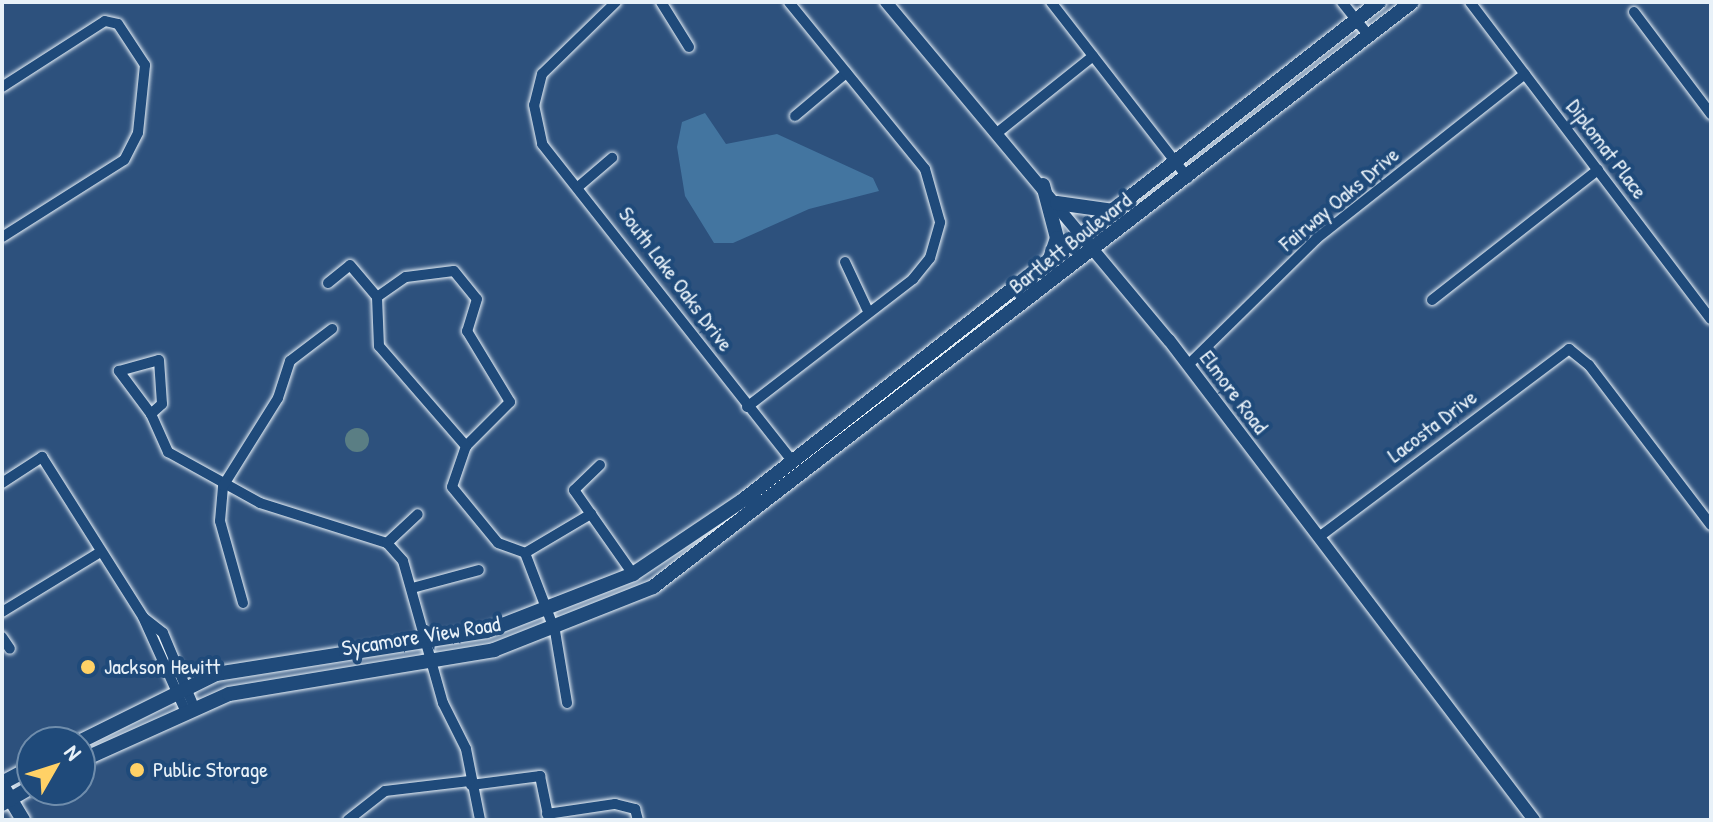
<!DOCTYPE html>
<style>
body{margin:0}
#map{position:relative;width:1713px;height:822px;overflow:hidden;background:#2d517d;font-family:"Patrick Hand",sans-serif}
div>[style]{position:absolute}
[style*='--x']{left:calc(var(--x)*1px);top:calc(var(--y)*1px);width:calc(var(--w)*1px);rotate:calc(var(--a)*1deg)}
.green>*{inset:0;background:#5a7e84}
.round{border-radius:50%}
.water>*{inset:0;background:#4375a0}
.roads{filter:drop-shadow(0 0 2px #e8f1f8) drop-shadow(0 0 2px #e8f1f8)}
.minor>*{height:10px;margin:-5px;padding:0 5px;transform-origin:5px;border-radius:5px;background:#1f4a7a}
.tertiary>*{height:12px;margin:-6px;padding:0 6px;transform-origin:6px;border-radius:6px;background:#1f4a7a}
.secondary>*{height:14px;margin:-7px;padding:0 7px;transform-origin:7px;border-radius:7px;background:#1f4a7a}
.dots>*{width:22px;height:22px;translate:-50% -50%;box-sizing:border-box;border:4px solid #1f4a7a;border-radius:50%}
span{translate:-50% -50%;white-space:nowrap;text-align:center;line-height:1.15;-webkit-text-stroke:8px #1f4a7a;paint-order:stroke}
.street-label{font-size:22px;color:#e8f1f8}
.poi-label{font-size:22px;color:#e8f1f8}
.left{translate:0 -50%;text-align:left}
.frame{position:absolute;inset:0;border:4px solid #e8f1f8;pointer-events:none}
.north{position:absolute;left:16px;top:726px;width:80px;height:80px;box-sizing:border-box;background:#1f4a7a;border:2px solid #6f8dac;border-radius:50%;rotate:51deg;font-size:22px;font-weight:700;line-height:32px;text-align:center;color:#e8f1f8}
.north::after{content:'';display:block;margin:auto;width:28px;height:36px;background:#ffd166;clip-path:polygon(50% 0,100% 100%,50% 72%,0 100%)}
</style>
<div id="map">
<div class="green">
<div class="round" style="left:345px;top:428px;width:24px;height:24px"></div>
</div>
<div class="water">
<div style="clip-path:polygon(705px 113px,726px 144px,777px 134px,873px 178px,879px 191px,809px 209px,733px 243px,714px 243px,685px 196px,677px 147px,682px 122px)"></div>
</div>
<div class="roads">
<div class="minor">
<div style="--x:616;--y:2;--w:103;--a:135.8"></div>
<div style="--x:542;--y:74;--w:32;--a:104"></div>
<div style="--x:534;--y:105;--w:40;--a:78"></div>
<div style="--x:542;--y:144;--w:404;--a:51.7"></div>
<div style="--x:661;--y:2;--w:53;--a:58.1"></div>
<div style="--x:1051;--y:2;--w:223;--a:52.1"></div>
<div style="--x:1342;--y:2;--w:43;--a:51.5"></div>
<div style="--x:1470;--y:2;--w:398;--a:52.8"></div>
<div style="--x:1634;--y:12;--w:128;--a:53"></div>
<div style="--x:2;--y:87;--w:122;--a:-32.7"></div>
<div style="--x:105;--y:21;--w:13;--a:13"></div>
<div style="--x:118;--y:24;--w:49;--a:56.6"></div>
<div style="--x:145;--y:65;--w:68;--a:95.9"></div>
<div style="--x:138;--y:133;--w:30;--a:117"></div>
<div style="--x:124;--y:160;--w:144;--a:147.7"></div>
<div style="--x:795;--y:116;--w:67;--a:-40.1"></div>
<div style="--x:997;--y:133;--w:123;--a:-38.7"></div>
<div style="--x:578;--y:187;--w:45;--a:-40.5"></div>
<div style="--x:845;--y:262;--w:52;--a:64.9"></div>
<div style="--x:328;--y:283;--w:28;--a:-39"></div>
<div style="--x:350;--y:265;--w:42;--a:49.8"></div>
<div style="--x:377;--y:297;--w:35;--a:-35"></div>
<div style="--x:406;--y:277;--w:48;--a:-7.1"></div>
<div style="--x:454;--y:271;--w:36;--a:51"></div>
<div style="--x:477;--y:299;--w:34;--a:107"></div>
<div style="--x:467;--y:331;--w:83;--a:58.8"></div>
<div style="--x:510;--y:402;--w:62;--a:135"></div>
<div style="--x:466;--y:446;--w:43;--a:108.9"></div>
<div style="--x:452;--y:487;--w:72;--a:50.6"></div>
<div style="--x:498;--y:543;--w:29;--a:20"></div>
<div style="--x:525;--y:553;--w:84;--a:69"></div>
<div style="--x:555;--y:631;--w:73;--a:80.5"></div>
<div style="--x:377;--y:297;--w:49;--a:87.7"></div>
<div style="--x:379;--y:346;--w:133;--a:49"></div>
<div style="--x:1432;--y:300;--w:211;--a:-38.1"></div>
<div style="--x:1188;--y:365;--w:180;--a:-44.5"></div>
<div style="--x:1316;--y:239;--w:266;--a:-38.3"></div>
<div style="--x:747;--y:407;--w:210;--a:-37.6"></div>
<div style="--x:913;--y:279;--w:27;--a:-51"></div>
<div style="--x:930;--y:258;--w:37;--a:-74"></div>
<div style="--x:940;--y:222;--w:55;--a:-105.8"></div>
<div style="--x:925;--y:169;--w:215;--a:-129.2"></div>
<div style="--x:151;--y:414;--w:54;--a:-126.7"></div>
<div style="--x:119;--y:371;--w:41;--a:-15.4"></div>
<div style="--x:159;--y:360;--w:44;--a:86.1"></div>
<div style="--x:162;--y:404;--w:15;--a:138"></div>
<div style="--x:151;--y:414;--w:42;--a:65.9"></div>
<div style="--x:168;--y:452;--w:105;--a:29"></div>
<div style="--x:260;--y:503;--w:133;--a:17.5"></div>
<div style="--x:387;--y:543;--w:24;--a:48"></div>
<div style="--x:403;--y:561;--w:148;--a:74.3"></div>
<div style="--x:443;--y:703;--w:51;--a:63.4"></div>
<div style="--x:466;--y:749;--w:72;--a:78.8"></div>
<div style="--x:600;--y:465;--w:36;--a:136"></div>
<div style="--x:574;--y:490;--w:103;--a:54.9"></div>
<div style="--x:2;--y:483;--w:48;--a:-33"></div>
<div style="--x:42;--y:457;--w:189;--a:57.7"></div>
<div style="--x:143;--y:617;--w:102;--a:65.7"></div>
<div style="--x:1319;--y:537;--w:313;--a:-36.9"></div>
<div style="--x:1569;--y:349;--w:26;--a:39"></div>
<div style="--x:1589;--y:365;--w:201;--a:52.7"></div>
<div style="--x:387;--y:543;--w:42;--a:-43.1"></div>
<div style="--x:525;--y:553;--w:77;--a:-30.6"></div>
<div style="--x:416;--y:587;--w:65;--a:-15.1"></div>
<div style="--x:243;--y:603;--w:85;--a:-105.7"></div>
<div style="--x:220;--y:521;--w:35;--a:-85"></div>
<div style="--x:223;--y:486;--w:104;--a:-58"></div>
<div style="--x:278;--y:398;--w:39;--a:-72"></div>
<div style="--x:290;--y:361;--w:53;--a:-37.3"></div>
<div style="--x:2;--y:612;--w:111;--a:-31.4"></div>
<div style="--x:144;--y:618;--w:24;--a:38"></div>
<div style="--x:163;--y:633;--w:80;--a:67.3"></div>
<div style="--x:2;--y:637;--w:14;--a:56"></div>
<div style="--x:471;--y:785;--w:70;--a:-7.4"></div>
<div style="--x:540;--y:776;--w:45;--a:78.4"></div>
<div style="--x:547;--y:814;--w:69;--a:-8.4"></div>
<div style="--x:615;--y:804;--w:21;--a:14"></div>
<div style="--x:635;--y:809;--w:11;--a:75"></div>
<div style="--x:348;--y:820;--w:47;--a:-38.1"></div>
<div style="--x:385;--y:791;--w:85;--a:-6.8"></div>
</div>
<div class="tertiary">
<div style="--x:886;--y:2;--w:441;--a:50.1"></div>
<div style="--x:1169;--y:340;--w:603;--a:52.75"></div>
</div>
<div class="secondary">
<div style="--x:1043;--y:185;--w:55;--a:75.2"></div>
<div style="--x:1057;--y:238;--w:24;--a:109"></div>
<div style="--x:1057;--y:203;--w:57;--a:8.1"></div>
<div style="--x:79;--y:742;--w:153;--a:-26.4"></div>
<div style="--x:216;--y:674;--w:274;--a:-9"></div>
<div style="--x:487;--y:631;--w:157;--a:-21.3"></div>
<div style="--x:633;--y:574;--w:133;--a:-33.9"></div>
<div style="--x:743;--y:500;--w:808;--a:-38.06"></div>
<div style="--x:80;--y:761;--w:163;--a:-24.2"></div>
<div style="--x:229;--y:694;--w:269;--a:-9.4"></div>
<div style="--x:494;--y:650;--w:171;--a:-21.6"></div>
<div style="--x:653;--y:587;--w:958;--a:-37.62"></div>
<div style="--x:2;--y:783;--w:34;--a:-28"></div>
<div style="--x:2;--y:785;--w:41;--a:59"></div>
<div style="--x:2;--y:804;--w:34;--a:-30"></div>
</div>
</div>
<div class="dots">
<div style="left:88px;top:667px;background:#ffd166"></div>
<div style="left:137px;top:770px;background:#ffd166"></div>
</div>
<div class="street-label">
<span style="left:1607px;top:149px;rotate:53deg">Diplomat Place</span>
<span style="left:1339px;top:199px;rotate:-40deg">Fairway Oaks Drive</span>
<span style="left:1070px;top:243px;rotate:-38deg">Bartlett Boulevard</span>
<span style="left:676px;top:279px;rotate:53deg">South Lake Oaks Drive</span>
<span style="left:1234px;top:392px;rotate:53deg">Elmore Road</span>
<span style="left:1432px;top:426px;rotate:-37deg">Lacosta Drive</span>
<span style="left:421px;top:636px;rotate:-9deg">Sycamore View Road</span>
</div>
<div class="poi-label">
<span class="left" style="left:104px;top:667px">Jackson Hewitt</span>
<span class="left" style="left:153px;top:770px">Public Storage</span>
</div>
<div class="frame"></div>
<div class="north">N</div>
</div>
